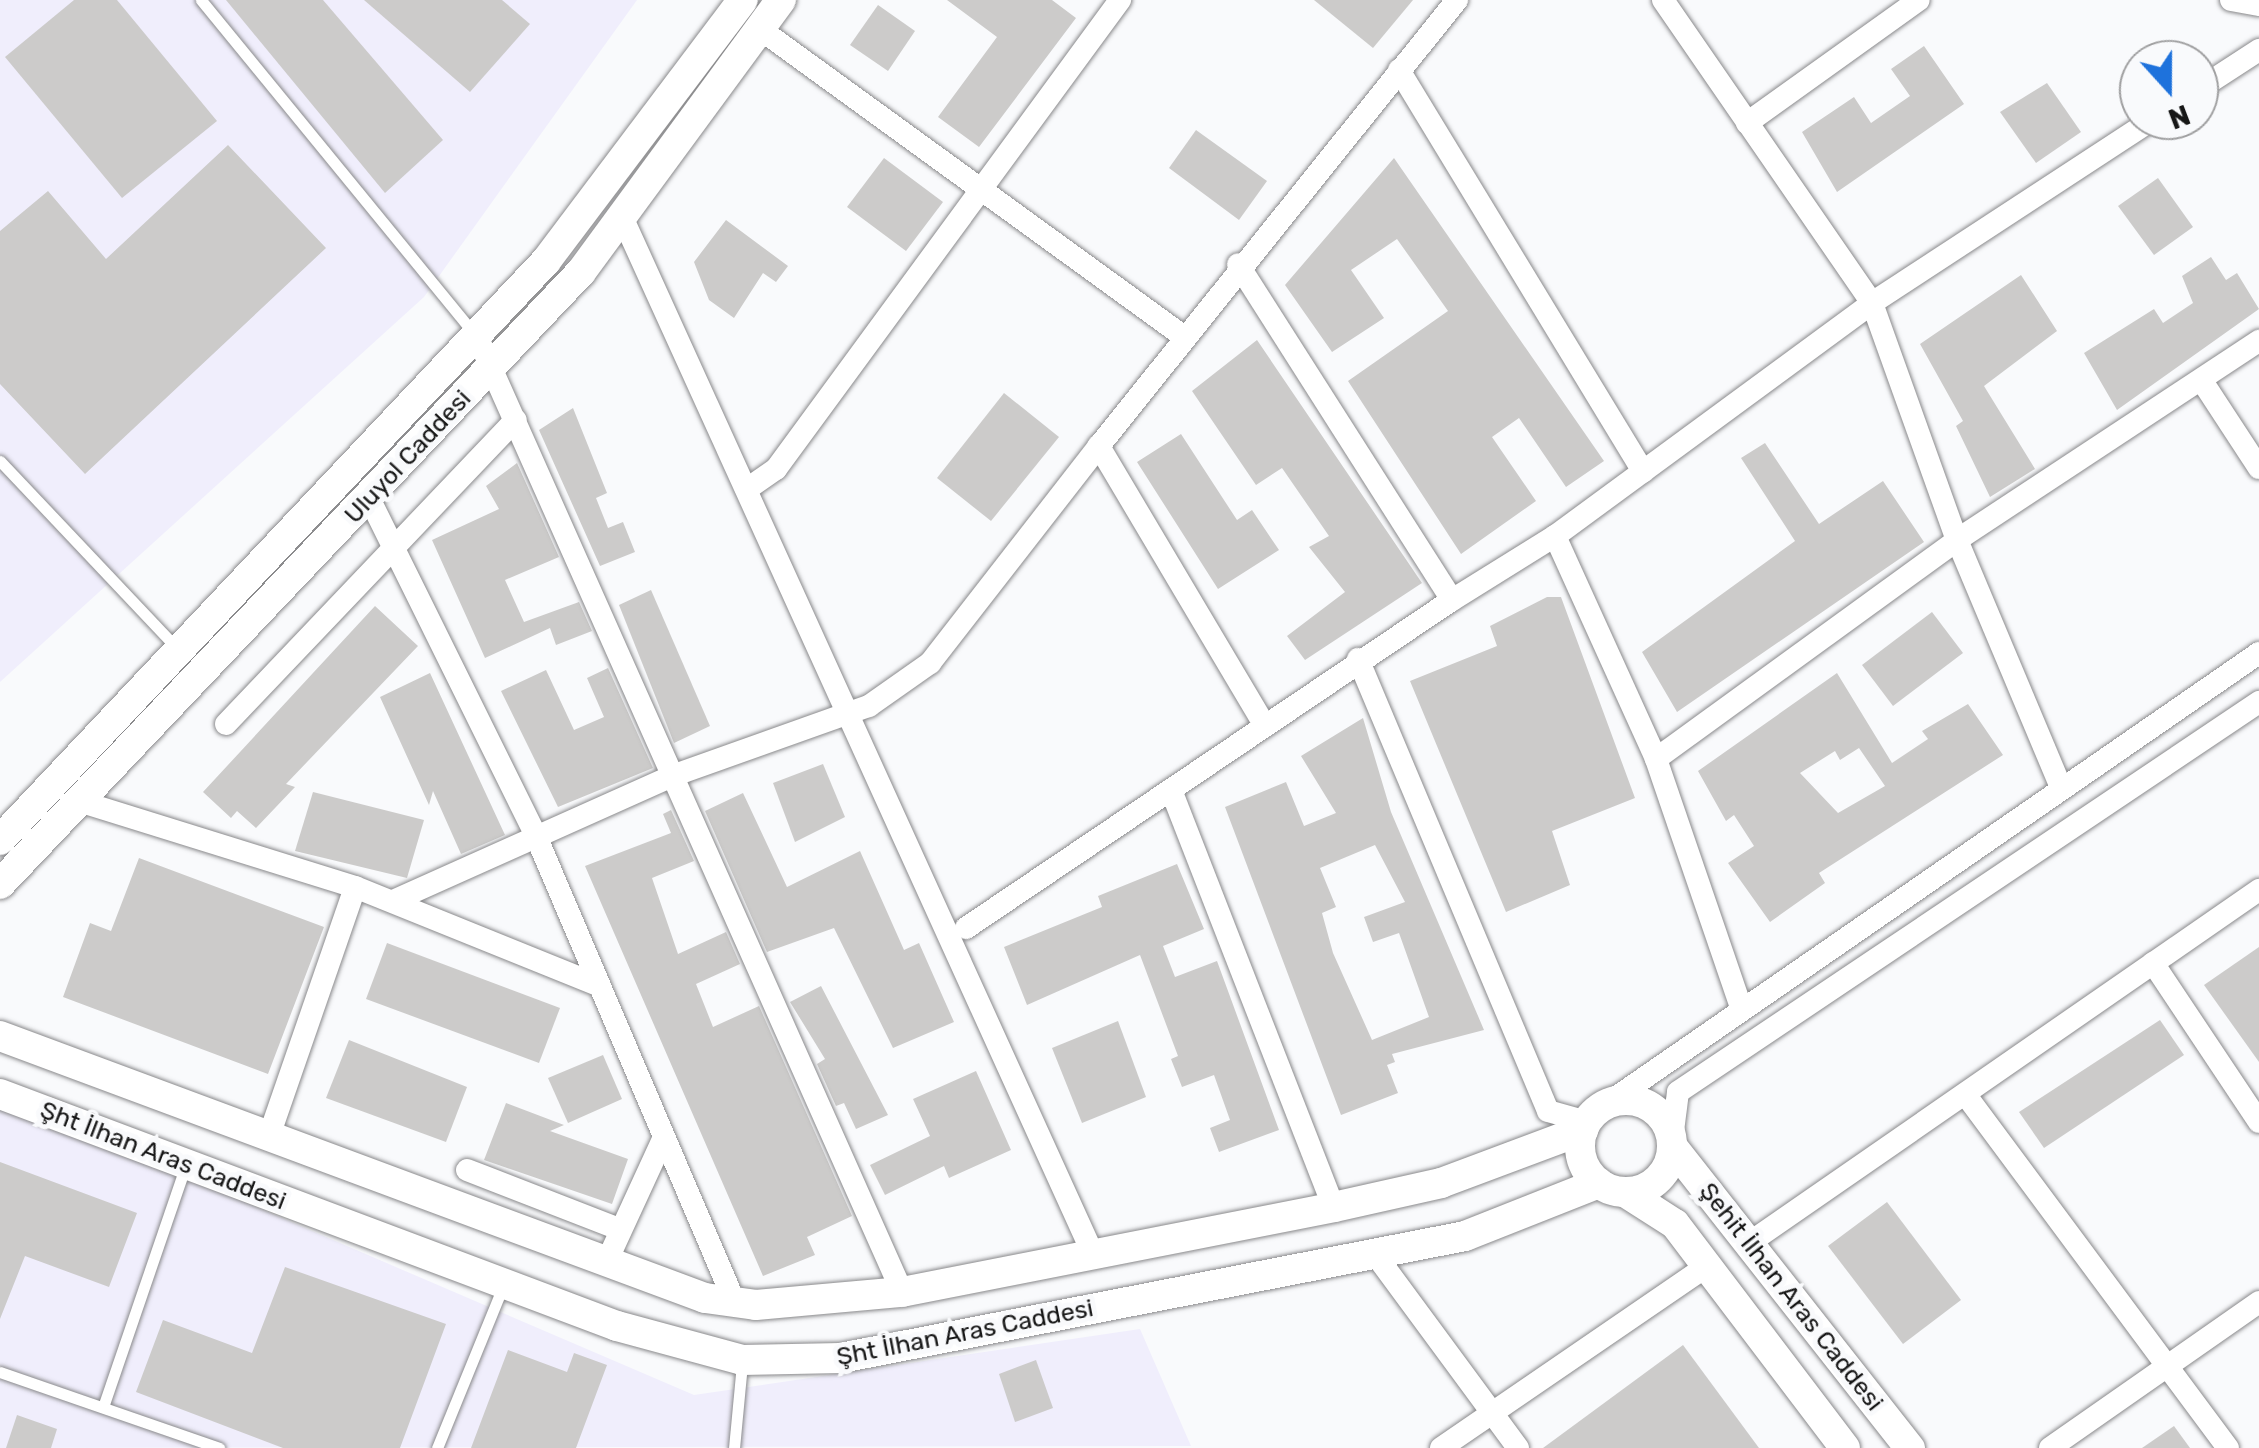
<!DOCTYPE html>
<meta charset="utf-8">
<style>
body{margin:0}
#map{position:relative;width:2259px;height:1448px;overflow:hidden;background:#f9fafc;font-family:Rubik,sans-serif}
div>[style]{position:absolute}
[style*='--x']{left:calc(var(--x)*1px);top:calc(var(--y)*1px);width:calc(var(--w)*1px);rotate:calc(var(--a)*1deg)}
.industrial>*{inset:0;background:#f0eefc}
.building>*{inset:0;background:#cccbca}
.roads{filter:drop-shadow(0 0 2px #89898b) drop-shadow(0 0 2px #89898b)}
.lane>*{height:11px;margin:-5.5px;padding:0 5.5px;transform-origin:5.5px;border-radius:5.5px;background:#fff}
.street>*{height:22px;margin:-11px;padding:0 11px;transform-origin:11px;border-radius:11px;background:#fff}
.secondary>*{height:30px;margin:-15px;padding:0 15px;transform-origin:15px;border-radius:15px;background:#fff}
.secondary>.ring{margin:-15px;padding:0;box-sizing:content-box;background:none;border:30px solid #fff;border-radius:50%}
span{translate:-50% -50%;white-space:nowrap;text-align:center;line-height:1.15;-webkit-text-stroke:10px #f9fafc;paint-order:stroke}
.street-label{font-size:25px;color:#171717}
.north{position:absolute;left:2119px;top:40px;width:100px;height:100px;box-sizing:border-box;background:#f9fafc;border:2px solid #9f9fa0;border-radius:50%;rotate:159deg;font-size:28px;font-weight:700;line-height:40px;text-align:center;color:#171717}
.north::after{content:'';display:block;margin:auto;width:35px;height:45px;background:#1e72dc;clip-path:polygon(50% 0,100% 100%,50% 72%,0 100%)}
</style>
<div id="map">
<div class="industrial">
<div style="clip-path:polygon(0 0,637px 0,424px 297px,0 682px)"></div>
<div style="clip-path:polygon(0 1097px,694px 1395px,1140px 1329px,1191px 1446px,0 1448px)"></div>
</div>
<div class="building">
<div style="clip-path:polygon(74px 0,117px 0,217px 121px,122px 198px,5px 57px)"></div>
<div style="clip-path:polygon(226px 0,323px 0,443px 140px,385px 193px)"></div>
<div style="clip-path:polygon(364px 0,502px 0,530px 24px,470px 92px)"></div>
<div style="clip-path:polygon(947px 0,1052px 0,1076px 18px,979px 147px,938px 117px,997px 37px)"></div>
<div style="clip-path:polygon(1314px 0,1413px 0,1373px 48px)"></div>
<div style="clip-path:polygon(878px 5px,915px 31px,888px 71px,850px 45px)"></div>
<div style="clip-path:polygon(1924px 46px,1964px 104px,1837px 192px,1802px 132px,1854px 97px,1871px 123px,1910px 96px,1891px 69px)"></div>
<div style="clip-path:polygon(2047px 83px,2081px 132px,2036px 163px,2000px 112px)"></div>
<div style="clip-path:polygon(1196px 130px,1267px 181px,1239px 220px,1169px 168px)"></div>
<div style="clip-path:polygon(228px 145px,326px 248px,85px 474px,0 384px,0 231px,48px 191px,106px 259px)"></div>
<div style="clip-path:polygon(884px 158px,943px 202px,906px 251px,847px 207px)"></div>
<div style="clip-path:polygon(1394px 158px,1604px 461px,1566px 487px,1519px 418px,1492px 437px,1536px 501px,1461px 554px,1348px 381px,1448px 311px,1397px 239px,1351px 270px,1384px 318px,1332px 352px,1285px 285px)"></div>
<div style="clip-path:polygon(2158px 178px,2193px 227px,2154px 255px,2118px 206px)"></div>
<div style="clip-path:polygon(726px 220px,788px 266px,776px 282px,763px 273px,734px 318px,709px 300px,694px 262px)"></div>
<div style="clip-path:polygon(2211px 257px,2226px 280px,2237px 273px,2259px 309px,2117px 410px,2084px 353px,2154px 309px,2163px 323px,2193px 303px,2182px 276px)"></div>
<div style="clip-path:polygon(2021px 275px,2057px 331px,1984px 386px,2035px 469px,1990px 497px,1956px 426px,1963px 421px,1920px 344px)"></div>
<div style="clip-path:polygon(1257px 340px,1422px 583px,1305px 660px,1287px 636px,1345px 592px,1309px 547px,1329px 536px,1282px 468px,1256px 485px,1192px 391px)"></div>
<div style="clip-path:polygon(1004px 393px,1059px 437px,991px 521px,937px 478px)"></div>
<div style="clip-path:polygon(573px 408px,607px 493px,596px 498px,608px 528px,623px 522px,635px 552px,600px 566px,539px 430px)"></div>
<div style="clip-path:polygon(1181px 434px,1237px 520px,1252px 510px,1279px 550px,1218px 589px,1137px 462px)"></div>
<div style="clip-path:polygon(1765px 443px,1819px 524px,1883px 481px,1924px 542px,1677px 712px,1642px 652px,1795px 541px,1741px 458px)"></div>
<div style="clip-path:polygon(517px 463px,559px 557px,505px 580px,524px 622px,579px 602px,592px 631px,556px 645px,550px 628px,485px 658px,432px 540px,499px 509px,486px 486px)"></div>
<div style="clip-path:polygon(651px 590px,710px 726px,674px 743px,619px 605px)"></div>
<div style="clip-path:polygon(1547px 597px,1561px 597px,1635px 798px,1552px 831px,1570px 885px,1506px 912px,1410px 681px,1497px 646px,1490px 626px)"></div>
<div style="clip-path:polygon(375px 606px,418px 646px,286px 784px,295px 787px,256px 828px,237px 811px,231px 818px,203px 792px)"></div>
<div style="clip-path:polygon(1932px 612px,1963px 653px,1893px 706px,1862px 665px)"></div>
<div style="clip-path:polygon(608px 668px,653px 768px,558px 807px,501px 691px,546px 670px,574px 730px,604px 717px,587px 678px)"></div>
<div style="clip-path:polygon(430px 673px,505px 835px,461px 854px,433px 791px,429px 805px,380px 697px)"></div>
<div style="clip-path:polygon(evenodd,1837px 673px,1892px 763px,1928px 739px,1922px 731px,1968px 704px,2003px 755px,1819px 873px,1825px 883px,1770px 922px,1728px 863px,1754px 846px,1734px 815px,1726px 821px,1698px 771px,1837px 673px,1859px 748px,1885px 786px,1838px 813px,1800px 773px,1835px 751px,1840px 760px,1859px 748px)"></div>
<div style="clip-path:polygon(evenodd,1363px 718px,1391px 812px,1484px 1030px,1392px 1054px,1395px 1062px,1387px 1065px,1398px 1093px,1341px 1115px,1225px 807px,1286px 782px,1304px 826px,1336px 813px,1301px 756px,1363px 718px,1375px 845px,1405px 902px,1364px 917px,1373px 942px,1399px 933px,1429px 1017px,1372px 1040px,1333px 953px,1322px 913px,1336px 907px,1320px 868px,1375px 845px)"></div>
<div style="clip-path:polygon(823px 764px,845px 817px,795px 842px,773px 783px)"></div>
<div style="clip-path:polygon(313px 792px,424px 820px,407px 878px,295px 851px)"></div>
<div style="clip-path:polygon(743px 793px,787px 887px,860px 851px,904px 950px,919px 943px,954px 1022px,893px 1048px,834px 928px,767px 952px,705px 811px)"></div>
<div style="clip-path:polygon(671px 810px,694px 861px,652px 878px,678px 954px,726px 932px,740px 964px,696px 984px,713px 1027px,759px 1006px,852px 1216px,807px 1237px,815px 1255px,763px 1276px,585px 866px,671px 833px,663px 814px)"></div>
<div style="clip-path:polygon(139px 858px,324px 927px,268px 1074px,63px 997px,90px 923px,111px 931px)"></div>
<div style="clip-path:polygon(1177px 864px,1204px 929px,1163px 946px,1175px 977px,1217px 961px,1279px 1130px,1219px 1152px,1210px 1128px,1230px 1120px,1214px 1075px,1182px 1087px,1171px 1059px,1178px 1056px,1140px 955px,1027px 1005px,1004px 947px,1102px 907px,1098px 896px)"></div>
<div style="clip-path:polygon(387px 943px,560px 1008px,539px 1063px,366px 999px)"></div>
<div style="clip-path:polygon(2259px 947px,2259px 1062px,2204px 985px)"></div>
<div style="clip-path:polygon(821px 986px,888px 1115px,856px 1129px,844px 1103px,836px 1106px,817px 1064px,825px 1059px,790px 1002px)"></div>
<div style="clip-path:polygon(2160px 1020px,2184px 1055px,2044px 1148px,2019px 1112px)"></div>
<div style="clip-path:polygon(1118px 1021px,1146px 1097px,1082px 1123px,1052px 1048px)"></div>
<div style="clip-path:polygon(349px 1040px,467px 1087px,446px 1142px,326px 1098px)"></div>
<div style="clip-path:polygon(603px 1055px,622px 1099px,568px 1123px,548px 1078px)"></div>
<div style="clip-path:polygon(976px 1071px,1011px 1150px,949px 1178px,944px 1166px,885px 1195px,870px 1165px,930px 1136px,913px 1099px)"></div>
<div style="clip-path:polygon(506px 1103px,564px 1125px,550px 1131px,628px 1159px,612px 1204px,484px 1160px)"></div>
<div style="clip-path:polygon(0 1162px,137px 1213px,109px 1287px,25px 1256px,0 1319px)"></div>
<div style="clip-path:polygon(1887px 1202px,1961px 1300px,1903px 1344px,1828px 1246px)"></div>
<div style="clip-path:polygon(285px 1267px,446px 1324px,400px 1448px,283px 1448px,136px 1392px,163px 1320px,252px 1353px)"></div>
<div style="clip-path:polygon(1683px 1345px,1759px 1448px,1543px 1448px)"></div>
<div style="clip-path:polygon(508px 1350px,567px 1372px,574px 1353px,607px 1365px,576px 1448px,471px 1448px)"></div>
<div style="clip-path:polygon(1036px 1360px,1053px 1408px,1015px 1422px,999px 1374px)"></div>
<div style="clip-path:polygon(17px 1415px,57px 1429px,51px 1448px,6px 1448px)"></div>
<div style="clip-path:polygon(2174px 1426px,2190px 1448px,2142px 1448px)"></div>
</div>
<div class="roads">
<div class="lane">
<div style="--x:201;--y:0;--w:431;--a:50.7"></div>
<div style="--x:0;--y:461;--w:260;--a:46.6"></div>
<div style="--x:0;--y:1372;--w:232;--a:19.1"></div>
<div style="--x:103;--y:1407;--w:257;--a:-71.1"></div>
<div style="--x:437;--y:1448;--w:177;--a:-67.8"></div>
<div style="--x:734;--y:1448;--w:85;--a:-84.6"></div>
</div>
<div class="street">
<div style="--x:1663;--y:0;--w:368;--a:55.4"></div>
<div style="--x:1872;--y:303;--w:252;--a:70.3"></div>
<div style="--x:1957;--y:540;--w:268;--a:67.2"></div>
<div style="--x:2231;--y:0;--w:28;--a:10"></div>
<div style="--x:760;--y:29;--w:523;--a:35.97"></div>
<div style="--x:1399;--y:70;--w:470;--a:58.7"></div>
<div style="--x:2199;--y:89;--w:72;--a:-33"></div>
<div style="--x:1747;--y:123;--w:211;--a:-35.6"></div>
<div style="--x:623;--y:219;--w:1137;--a:65.58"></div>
<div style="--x:477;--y:336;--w:1046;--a:66.03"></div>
<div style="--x:2202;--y:381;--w:104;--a:56.8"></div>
<div style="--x:750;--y:487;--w:32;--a:-35"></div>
<div style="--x:776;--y:469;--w:582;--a:-53.74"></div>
<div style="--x:369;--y:498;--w:377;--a:63.7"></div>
<div style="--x:536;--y:836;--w:508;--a:66.92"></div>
<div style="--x:1555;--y:536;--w:245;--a:65.6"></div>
<div style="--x:1656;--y:759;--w:260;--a:71.1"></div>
<div style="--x:1452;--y:600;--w:121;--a:-31.9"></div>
<div style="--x:1555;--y:536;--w:393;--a:-36.3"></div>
<div style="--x:1872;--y:303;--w:334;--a:-33.2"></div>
<div style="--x:1358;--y:659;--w:490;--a:67.2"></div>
<div style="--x:1548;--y:1111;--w:41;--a:15.8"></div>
<div style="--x:226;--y:724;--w:420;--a:-46.4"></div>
<div style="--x:1265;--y:726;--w:326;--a:-120.7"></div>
<div style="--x:1099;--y:446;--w:572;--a:-51.25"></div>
<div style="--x:1656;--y:759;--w:372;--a:-36"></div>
<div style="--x:1957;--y:540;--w:362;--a:-33.4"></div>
<div style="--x:1171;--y:790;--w:448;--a:68.7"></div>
<div style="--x:82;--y:802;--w:286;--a:17.3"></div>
<div style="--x:355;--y:887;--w:264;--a:22"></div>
<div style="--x:393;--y:901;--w:309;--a:-24.1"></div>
<div style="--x:675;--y:775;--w:206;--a:-19.6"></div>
<div style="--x:869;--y:706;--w:75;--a:-35.2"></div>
<div style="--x:930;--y:663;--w:275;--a:-52.1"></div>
<div style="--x:966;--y:928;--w:586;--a:-34.02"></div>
<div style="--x:1452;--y:600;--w:398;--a:-122.5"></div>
<div style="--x:2153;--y:963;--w:191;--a:56.3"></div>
<div style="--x:1965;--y:1094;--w:441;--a:53.4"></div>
<div style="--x:1605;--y:1105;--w:795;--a:-34.65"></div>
<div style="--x:269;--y:1136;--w:263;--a:-70.9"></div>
<div style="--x:1672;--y:1139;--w:47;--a:-82.7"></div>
<div style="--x:1678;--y:1092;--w:700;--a:-33.87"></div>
<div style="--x:467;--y:1170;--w:163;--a:21.2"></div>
<div style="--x:1752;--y:1241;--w:617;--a:-34.7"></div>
<div style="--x:1375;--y:1254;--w:241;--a:53.6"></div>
<div style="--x:607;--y:1261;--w:136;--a:-65.3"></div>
<div style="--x:1441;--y:1448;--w:322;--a:-34.4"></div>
<div style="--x:2050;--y:1448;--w:255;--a:-34.9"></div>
</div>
<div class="secondary">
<div style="--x:0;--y:840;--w:796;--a:-46.68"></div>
<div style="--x:546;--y:261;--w:327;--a:-53"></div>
<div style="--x:0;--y:884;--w:844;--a:-46.49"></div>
<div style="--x:581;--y:272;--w:338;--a:-53.7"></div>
<div style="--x:0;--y:1036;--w:752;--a:20.39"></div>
<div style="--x:705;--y:1298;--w:51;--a:7.8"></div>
<div style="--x:756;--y:1305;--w:147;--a:-5.1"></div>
<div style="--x:902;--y:1292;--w:440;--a:-11.1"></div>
<div style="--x:1334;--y:1207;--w:110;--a:-12.6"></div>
<div style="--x:1441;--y:1183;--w:152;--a:-20.5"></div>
<div style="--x:0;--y:1094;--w:659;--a:20.61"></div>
<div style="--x:617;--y:1326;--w:130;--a:15.2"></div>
<div style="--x:742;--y:1360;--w:99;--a:-1.2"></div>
<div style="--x:841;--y:1358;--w:636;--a:-11.06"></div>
<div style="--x:1465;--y:1236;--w:144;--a:-21.6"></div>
<div class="ring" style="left:1580px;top:1100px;width:62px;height:62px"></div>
<div style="--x:1672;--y:1146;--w:385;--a:51.8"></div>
<div style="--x:1625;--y:1192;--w:59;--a:32.6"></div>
<div style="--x:1675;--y:1224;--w:281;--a:52.8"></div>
</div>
</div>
<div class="street-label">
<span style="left:408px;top:457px;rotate:-47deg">Uluyol Caddesi</span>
<span style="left:163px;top:1156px;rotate:21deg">Şht İlhan Aras Caddesi</span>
<span style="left:1791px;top:1297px;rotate:52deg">Şehit İlhan Aras Caddesi</span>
<span style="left:965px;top:1333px;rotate:-11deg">Şht İlhan Aras Caddesi</span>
</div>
<div class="north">N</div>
</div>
